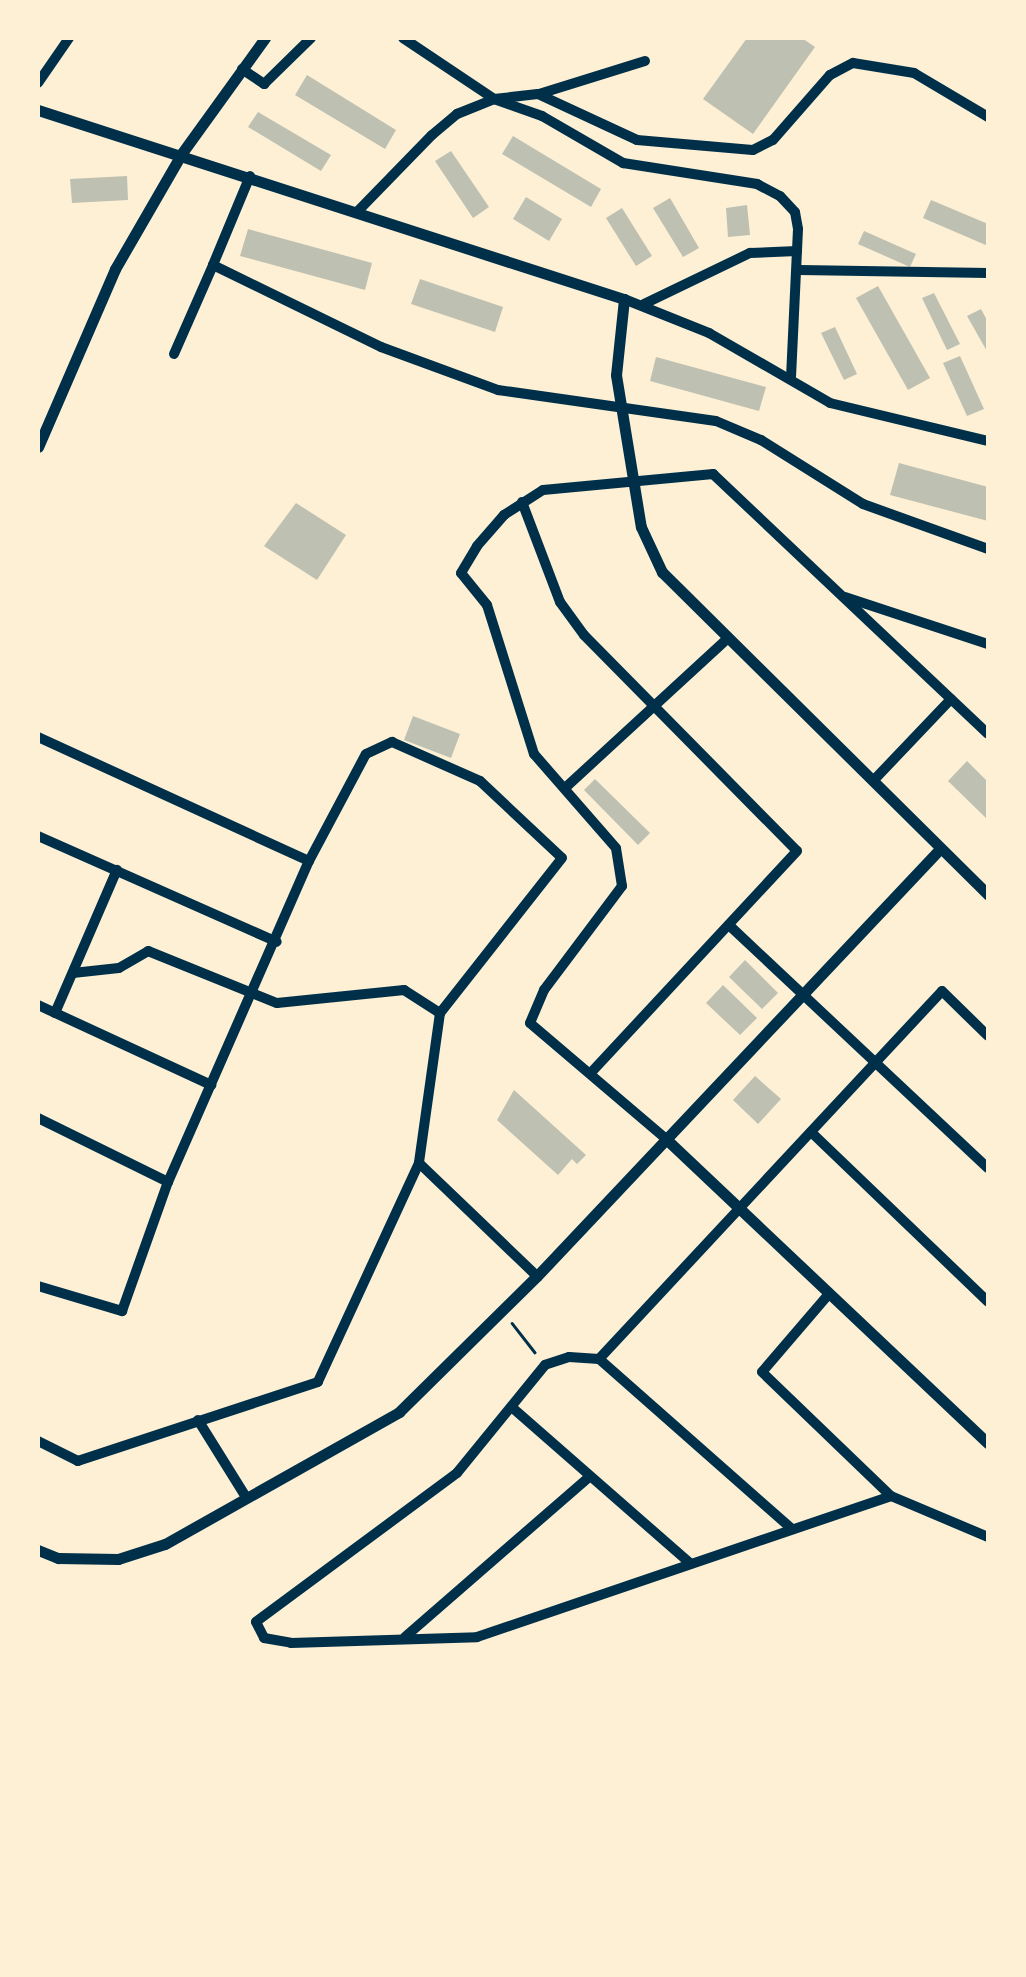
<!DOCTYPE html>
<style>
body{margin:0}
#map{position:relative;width:1026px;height:1977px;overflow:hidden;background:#fdf0d5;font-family:Poppins,sans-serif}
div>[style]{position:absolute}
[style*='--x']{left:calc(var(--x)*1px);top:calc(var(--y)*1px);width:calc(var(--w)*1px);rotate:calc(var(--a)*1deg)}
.building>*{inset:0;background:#bec0b2}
.path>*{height:2.5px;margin:-1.25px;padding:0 1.25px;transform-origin:1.25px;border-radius:1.25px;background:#003049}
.minor>*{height:10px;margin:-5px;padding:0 5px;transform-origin:5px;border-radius:5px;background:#003049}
.tertiary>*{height:11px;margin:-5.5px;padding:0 5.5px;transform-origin:5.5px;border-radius:5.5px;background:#003049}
span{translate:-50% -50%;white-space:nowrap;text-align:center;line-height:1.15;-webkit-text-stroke:8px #fdf0d5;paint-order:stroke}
.frame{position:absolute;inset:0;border:40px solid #fdf0d5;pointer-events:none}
</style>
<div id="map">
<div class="building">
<div style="clip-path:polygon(747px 38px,802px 38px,815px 47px,753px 134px,703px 99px)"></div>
<div style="clip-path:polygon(307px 75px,396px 130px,385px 149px,295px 95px)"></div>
<div style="clip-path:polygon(258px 112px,331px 155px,321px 171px,248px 127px)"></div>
<div style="clip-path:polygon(513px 136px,601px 189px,591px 207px,502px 154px)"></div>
<div style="clip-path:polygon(451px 151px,489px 207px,473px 218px,435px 161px)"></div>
<div style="clip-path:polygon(127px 176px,128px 200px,72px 203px,70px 179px)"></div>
<div style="clip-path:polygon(526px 197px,562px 219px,549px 241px,513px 219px)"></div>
<div style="clip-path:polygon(670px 198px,699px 248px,683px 257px,653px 208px)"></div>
<div style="clip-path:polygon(931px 200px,988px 224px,988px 246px,923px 218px)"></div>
<div style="clip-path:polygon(747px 205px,750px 235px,728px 237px,726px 208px)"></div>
<div style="clip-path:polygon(622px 208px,652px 256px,636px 266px,606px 218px)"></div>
<div style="clip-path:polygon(248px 229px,372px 263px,365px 290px,240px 256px)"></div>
<div style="clip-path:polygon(864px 231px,916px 254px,910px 267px,858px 244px)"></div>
<div style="clip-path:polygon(420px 279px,503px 307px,495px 332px,411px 304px)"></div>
<div style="clip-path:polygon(878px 286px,930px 378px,908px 390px,856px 298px)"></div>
<div style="clip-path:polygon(934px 293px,960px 344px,947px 350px,922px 298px)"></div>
<div style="clip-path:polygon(981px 309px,988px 322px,988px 353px,967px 316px)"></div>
<div style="clip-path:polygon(835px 327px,857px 374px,844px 380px,821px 333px)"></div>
<div style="clip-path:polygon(960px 356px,984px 409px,967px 416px,943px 363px)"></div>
<div style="clip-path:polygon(656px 357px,766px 387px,759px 411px,650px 381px)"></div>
<div style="clip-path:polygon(899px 463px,988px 487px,988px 521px,890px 495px)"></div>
<div style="clip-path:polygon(296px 503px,346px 535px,317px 580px,264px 546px)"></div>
<div style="clip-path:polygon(413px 716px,460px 734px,451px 758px,404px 740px)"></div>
<div style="clip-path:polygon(967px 761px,988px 782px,988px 820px,948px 781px)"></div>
<div style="clip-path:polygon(595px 779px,650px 833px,638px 845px,584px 790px)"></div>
<div style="clip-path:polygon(745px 960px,778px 993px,762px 1009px,729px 977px)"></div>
<div style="clip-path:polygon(723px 985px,757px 1018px,740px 1035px,706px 1003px)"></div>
<div style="clip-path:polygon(755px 1076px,781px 1099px,758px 1124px,733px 1100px)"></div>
<div style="clip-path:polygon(514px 1090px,586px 1155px,577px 1164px,572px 1159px,558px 1175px,497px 1120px)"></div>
</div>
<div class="path">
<div style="--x:512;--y:1323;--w:37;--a:52"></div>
</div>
<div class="minor">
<div style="--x:403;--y:38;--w:110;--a:33.8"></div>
<div style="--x:494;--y:99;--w:51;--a:19.5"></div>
<div style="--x:542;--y:116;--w:94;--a:30.1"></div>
<div style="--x:623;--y:163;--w:136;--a:8.9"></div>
<div style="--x:757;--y:184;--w:26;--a:28"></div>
<div style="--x:780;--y:196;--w:22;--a:47"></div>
<div style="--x:795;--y:212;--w:17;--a:80"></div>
<div style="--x:798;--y:229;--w:147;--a:92.7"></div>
<div style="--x:242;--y:69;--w:27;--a:34"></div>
<div style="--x:264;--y:84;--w:66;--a:-44.4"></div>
<div style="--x:38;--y:83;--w:55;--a:-55.4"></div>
<div style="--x:539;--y:94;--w:111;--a:-17.3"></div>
<div style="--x:250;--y:176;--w:96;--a:112.6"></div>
<div style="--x:213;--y:265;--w:187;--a:26"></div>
<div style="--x:381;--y:347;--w:125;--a:20.2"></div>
<div style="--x:498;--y:390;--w:220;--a:8.1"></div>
<div style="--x:716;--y:421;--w:49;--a:22.9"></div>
<div style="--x:761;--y:440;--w:120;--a:32.1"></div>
<div style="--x:863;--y:504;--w:133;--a:19.8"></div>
<div style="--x:358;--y:211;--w:106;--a:-45.8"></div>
<div style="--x:432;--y:135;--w:33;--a:-40"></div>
<div style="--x:457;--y:114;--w:40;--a:-22"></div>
<div style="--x:494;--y:99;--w:44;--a:-6.5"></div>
<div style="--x:538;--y:94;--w:109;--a:24.9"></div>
<div style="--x:637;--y:140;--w:116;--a:4.9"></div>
<div style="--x:753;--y:150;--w:22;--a:-27"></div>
<div style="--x:773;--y:140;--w:86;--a:-48.8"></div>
<div style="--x:830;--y:75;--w:26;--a:-28"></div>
<div style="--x:853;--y:63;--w:62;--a:9.3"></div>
<div style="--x:914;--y:73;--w:86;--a:30.7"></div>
<div style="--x:800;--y:270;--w:188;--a:0.9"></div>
<div style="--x:624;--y:299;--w:92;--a:21.8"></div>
<div style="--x:709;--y:333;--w:140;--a:30"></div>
<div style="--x:830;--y:403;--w:163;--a:13.5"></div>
<div style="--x:644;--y:304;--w:118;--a:-25.7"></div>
<div style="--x:750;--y:253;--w:47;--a:-2.4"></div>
<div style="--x:174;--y:354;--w:97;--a:-66.3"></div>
<div style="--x:522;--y:502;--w:107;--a:69.2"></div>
<div style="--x:560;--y:602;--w:41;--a:54"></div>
<div style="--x:584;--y:635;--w:303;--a:45.4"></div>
<div style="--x:797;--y:851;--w:303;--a:132.9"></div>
<div style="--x:845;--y:597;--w:151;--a:18.2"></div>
<div style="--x:38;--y:737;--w:298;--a:24.6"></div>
<div style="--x:873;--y:781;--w:113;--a:-46.4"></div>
<div style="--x:565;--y:788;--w:219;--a:-42.6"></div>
<div style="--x:38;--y:836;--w:261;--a:23.9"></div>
<div style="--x:731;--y:927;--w:352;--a:43.2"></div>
<div style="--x:73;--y:973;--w:46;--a:-6.2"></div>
<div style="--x:119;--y:968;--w:34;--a:-30"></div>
<div style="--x:148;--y:951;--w:139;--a:22"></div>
<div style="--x:277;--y:1003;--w:128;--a:-5.8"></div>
<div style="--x:404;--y:990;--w:43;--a:32.6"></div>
<div style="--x:38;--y:1005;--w:191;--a:24.8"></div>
<div style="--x:55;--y:1013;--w:156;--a:-66.6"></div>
<div style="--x:38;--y:1118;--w:145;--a:26.2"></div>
<div style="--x:811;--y:1132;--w:245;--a:43.8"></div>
<div style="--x:665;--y:1138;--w:177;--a:-139.6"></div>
<div style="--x:530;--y:1023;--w:36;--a:-67"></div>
<div style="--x:544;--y:990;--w:130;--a:-53.1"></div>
<div style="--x:622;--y:886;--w:38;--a:-99"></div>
<div style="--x:616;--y:848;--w:125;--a:-131.1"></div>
<div style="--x:534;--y:754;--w:156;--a:-107.5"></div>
<div style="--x:487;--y:605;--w:41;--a:-129.1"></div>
<div style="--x:461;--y:573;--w:31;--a:-59"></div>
<div style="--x:477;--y:546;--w:41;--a:-48.9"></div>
<div style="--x:504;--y:515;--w:46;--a:-32.7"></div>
<div style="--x:543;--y:490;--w:171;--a:-5.4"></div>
<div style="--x:713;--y:474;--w:378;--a:43.4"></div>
<div style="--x:419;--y:1163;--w:163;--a:43.8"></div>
<div style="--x:38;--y:1286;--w:88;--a:16.6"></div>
<div style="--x:122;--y:1311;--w:137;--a:-70.4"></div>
<div style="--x:168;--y:1182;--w:351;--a:-66.3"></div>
<div style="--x:309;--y:861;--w:121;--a:-62"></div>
<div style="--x:366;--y:754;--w:29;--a:-25"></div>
<div style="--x:392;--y:742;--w:96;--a:23.9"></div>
<div style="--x:480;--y:781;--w:112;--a:43.2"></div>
<div style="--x:562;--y:858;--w:197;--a:128.2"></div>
<div style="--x:440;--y:1013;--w:151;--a:98"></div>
<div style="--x:419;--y:1163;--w:241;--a:114.8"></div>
<div style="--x:318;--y:1382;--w:253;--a:161.8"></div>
<div style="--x:78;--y:1461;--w:45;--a:-153.4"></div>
<div style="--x:828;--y:1295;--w:101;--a:130.6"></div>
<div style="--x:762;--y:1372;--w:179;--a:43.9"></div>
<div style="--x:891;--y:1496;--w:105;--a:22.9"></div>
<div style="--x:599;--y:1359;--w:503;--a:-47.01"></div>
<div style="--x:942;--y:991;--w:64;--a:44.4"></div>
<div style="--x:515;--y:1410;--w:232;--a:41.2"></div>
<div style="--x:198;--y:1420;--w:91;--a:58.1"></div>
<div style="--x:792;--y:1529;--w:257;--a:-138.6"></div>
<div style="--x:599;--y:1359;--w:30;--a:-176"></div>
<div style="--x:569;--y:1357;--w:25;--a:162"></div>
<div style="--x:545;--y:1365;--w:139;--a:129.2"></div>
<div style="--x:457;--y:1473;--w:250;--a:143.5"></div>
<div style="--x:256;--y:1622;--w:18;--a:63"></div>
<div style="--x:264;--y:1638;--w:27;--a:10"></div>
<div style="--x:291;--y:1643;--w:186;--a:-1.8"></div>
<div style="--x:477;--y:1637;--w:437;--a:-18.8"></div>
<div style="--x:405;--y:1637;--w:244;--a:-41"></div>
</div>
<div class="tertiary">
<div style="--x:38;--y:110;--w:616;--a:17.88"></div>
<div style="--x:624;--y:299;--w:76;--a:96"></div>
<div style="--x:616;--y:375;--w:154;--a:80.7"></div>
<div style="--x:641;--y:527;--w:50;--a:65"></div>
<div style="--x:662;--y:572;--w:459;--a:44.7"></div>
<div style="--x:38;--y:447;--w:194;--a:-66.6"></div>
<div style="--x:115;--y:269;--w:134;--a:-60"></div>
<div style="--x:182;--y:153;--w:142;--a:-54.2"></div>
<div style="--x:665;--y:1138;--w:444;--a:43.4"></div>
<div style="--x:38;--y:1550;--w:22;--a:22"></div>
<div style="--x:58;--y:1558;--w:60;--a:1"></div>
<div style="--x:118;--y:1559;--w:49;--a:-17.7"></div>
<div style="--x:165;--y:1544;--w:269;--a:-29.4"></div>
<div style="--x:399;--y:1412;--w:194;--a:-44.6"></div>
<div style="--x:537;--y:1276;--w:587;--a:-46.66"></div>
</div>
<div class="frame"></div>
</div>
